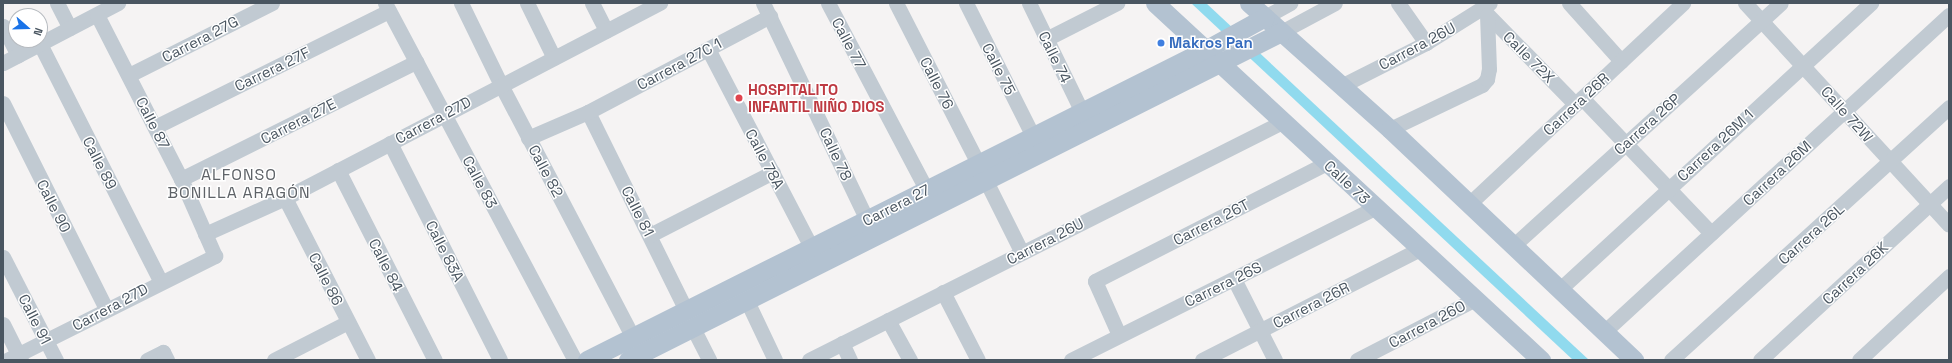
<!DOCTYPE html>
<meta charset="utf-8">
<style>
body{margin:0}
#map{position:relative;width:1952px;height:363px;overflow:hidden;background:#f5f3f3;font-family:"Space Grotesk",sans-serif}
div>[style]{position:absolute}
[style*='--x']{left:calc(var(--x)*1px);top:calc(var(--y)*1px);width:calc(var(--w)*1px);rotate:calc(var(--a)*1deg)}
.water>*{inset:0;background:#90daee}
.minor>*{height:15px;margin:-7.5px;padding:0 7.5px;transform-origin:7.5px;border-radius:7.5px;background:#c1cad2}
.major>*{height:19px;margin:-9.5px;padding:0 9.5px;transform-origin:9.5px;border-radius:9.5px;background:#b3c2d1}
.dots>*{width:11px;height:11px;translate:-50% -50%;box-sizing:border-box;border:2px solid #fff;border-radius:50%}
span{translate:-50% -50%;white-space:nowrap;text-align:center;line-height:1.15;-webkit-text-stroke:3px #fff;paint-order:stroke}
.street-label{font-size:15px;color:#4a5661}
.shop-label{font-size:15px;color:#366cbe;font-weight:700}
.left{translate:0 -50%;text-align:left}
.health-label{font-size:15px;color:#be3a42;font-weight:700}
.neighbourhood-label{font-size:16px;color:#5f6368;letter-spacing:1px}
.frame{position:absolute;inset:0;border:4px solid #4a5661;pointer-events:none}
.north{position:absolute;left:8px;top:8px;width:40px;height:40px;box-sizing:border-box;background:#fff;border:1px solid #b7bbc0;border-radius:50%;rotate:110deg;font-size:11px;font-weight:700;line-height:16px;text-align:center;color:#4a5661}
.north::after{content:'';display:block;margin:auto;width:14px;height:18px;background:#1a73e8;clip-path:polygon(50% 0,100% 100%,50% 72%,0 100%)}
</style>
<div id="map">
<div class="water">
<div style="clip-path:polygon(1191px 3px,1206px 3px,1589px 360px,1573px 360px)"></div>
</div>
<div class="minor">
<div style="--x:57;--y:3;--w:28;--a:63"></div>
<div style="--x:385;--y:3;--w:404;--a:62"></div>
<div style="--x:461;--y:3;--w:91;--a:64"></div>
<div style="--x:501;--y:85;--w:284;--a:62.4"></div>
<div style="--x:527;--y:3;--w:61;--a:63.9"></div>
<div style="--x:592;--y:3;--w:31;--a:63"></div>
<div style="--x:763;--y:3;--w:241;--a:64.4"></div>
<div style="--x:828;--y:3;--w:210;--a:62.2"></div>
<div style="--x:896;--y:3;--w:180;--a:62.9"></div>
<div style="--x:966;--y:3;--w:149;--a:63.3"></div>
<div style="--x:1029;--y:3;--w:121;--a:64.1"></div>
<div style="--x:1398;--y:3;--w:49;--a:55"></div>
<div style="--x:1569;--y:3;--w:78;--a:48.1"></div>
<div style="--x:1745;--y:3;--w:301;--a:47.4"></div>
<div style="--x:1485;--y:12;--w:129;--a:45.6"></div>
<div style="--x:1265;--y:17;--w:29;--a:-29"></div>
<div style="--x:3;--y:26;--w:33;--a:63"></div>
<div style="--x:1281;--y:32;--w:61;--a:-28.2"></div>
<div style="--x:1046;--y:39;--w:80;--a:-26.9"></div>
<div style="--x:40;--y:44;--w:266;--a:63.1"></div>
<div style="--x:708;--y:49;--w:223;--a:62.5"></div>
<div style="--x:3;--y:63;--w:130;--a:-27.6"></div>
<div style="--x:129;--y:75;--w:160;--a:-26.7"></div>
<div style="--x:1341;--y:86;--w:95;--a:-26.8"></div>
<div style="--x:1426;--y:43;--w:75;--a:-32"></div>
<div style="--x:1582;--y:98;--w:187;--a:46.3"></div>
<div style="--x:3;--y:103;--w:230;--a:63.4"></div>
<div style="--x:588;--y:112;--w:221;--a:63.7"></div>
<div style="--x:155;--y:127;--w:261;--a:-26.4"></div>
<div style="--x:1390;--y:129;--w:102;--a:-25.6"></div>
<div style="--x:1482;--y:85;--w:8;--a:-50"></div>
<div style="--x:1487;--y:79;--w:10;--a:-79"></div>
<div style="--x:1489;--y:69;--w:54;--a:-92.1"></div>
<div style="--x:528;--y:138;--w:65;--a:-23.4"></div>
<div style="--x:588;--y:112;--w:206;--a:-27.8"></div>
<div style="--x:390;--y:143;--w:243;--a:63.1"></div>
<div style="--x:338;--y:170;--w:213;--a:63"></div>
<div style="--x:181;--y:179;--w:263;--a:-26.5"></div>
<div style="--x:986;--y:181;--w:80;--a:63.4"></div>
<div style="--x:285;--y:198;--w:182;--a:62.9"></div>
<div style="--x:1469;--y:204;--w:294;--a:-43.2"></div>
<div style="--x:205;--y:234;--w:88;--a:-24.2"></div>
<div style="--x:285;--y:198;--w:423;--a:-27.5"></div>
<div style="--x:650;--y:235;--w:138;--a:-27.1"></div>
<div style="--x:1514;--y:245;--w:360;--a:-42.2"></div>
<div style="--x:3;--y:257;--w:116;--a:62.8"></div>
<div style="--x:1234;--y:279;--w:91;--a:63.2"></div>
<div style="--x:1560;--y:289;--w:423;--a:-42.6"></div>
<div style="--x:943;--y:292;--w:76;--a:62.8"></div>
<div style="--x:747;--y:301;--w:65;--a:64.6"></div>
<div style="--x:888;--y:320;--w:46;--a:61.2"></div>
<div style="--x:3;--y:324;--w:40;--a:63.4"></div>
<div style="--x:693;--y:328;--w:36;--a:63"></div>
<div style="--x:1605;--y:331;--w:467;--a:-42.6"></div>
<div style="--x:1119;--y:335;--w:59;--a:-114"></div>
<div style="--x:1095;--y:281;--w:260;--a:-27"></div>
<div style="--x:842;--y:343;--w:19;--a:65"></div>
<div style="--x:7;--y:360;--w:233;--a:-26.6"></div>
<div style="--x:215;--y:256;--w:84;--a:-113.8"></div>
<div style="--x:181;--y:179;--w:184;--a:-117.1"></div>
<div style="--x:147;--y:360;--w:18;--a:-27"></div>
<div style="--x:163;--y:352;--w:9;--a:63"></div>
<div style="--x:274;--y:360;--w:83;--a:-27.2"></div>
<div style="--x:809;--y:360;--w:530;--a:-26.71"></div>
<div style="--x:1071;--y:360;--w:340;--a:-26.6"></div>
<div style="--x:1202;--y:360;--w:245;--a:-27"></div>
<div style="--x:1357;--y:360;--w:133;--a:-27.3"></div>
<div style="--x:1671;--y:360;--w:376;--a:-42.3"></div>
<div style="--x:1760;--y:360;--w:257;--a:-42.6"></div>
<div style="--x:1859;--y:360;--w:123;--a:-43"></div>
</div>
<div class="major">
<div style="--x:1155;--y:3;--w:526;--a:42.76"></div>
<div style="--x:1249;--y:3;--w:189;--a:41.8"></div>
<div style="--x:1390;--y:129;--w:336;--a:43.4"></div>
<div style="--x:587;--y:360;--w:691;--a:-26.64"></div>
<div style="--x:1205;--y:50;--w:68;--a:-28.8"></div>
<div style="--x:628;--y:360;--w:731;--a:-26.67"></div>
</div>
<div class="dots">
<div style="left:1161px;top:43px;background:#3f7fe0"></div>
<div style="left:739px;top:98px;background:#e0444e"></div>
</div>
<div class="street-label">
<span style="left:200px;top:39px;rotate:-27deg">Carrera 27G</span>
<span style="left:849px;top:43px;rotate:62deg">Calle 77</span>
<span style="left:1417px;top:46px;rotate:-28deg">Carrera 26U</span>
<span style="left:1055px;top:57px;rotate:64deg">Calle 74</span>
<span style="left:1529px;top:57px;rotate:45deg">Calle 72X</span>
<span style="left:679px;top:64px;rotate:-28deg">Carrera 27C 1</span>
<span style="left:272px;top:69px;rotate:-26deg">Carrera 27F</span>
<span style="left:999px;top:69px;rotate:63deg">Calle 75</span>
<span style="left:937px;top:83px;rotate:63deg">Calle 76</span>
<span style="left:1576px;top:104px;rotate:-43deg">Carrera 26R</span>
<span style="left:1847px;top:114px;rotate:48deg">Calle 72W</span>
<span style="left:433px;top:120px;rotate:-28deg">Carrera 27D</span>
<span style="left:298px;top:121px;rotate:-27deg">Carrera 27E</span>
<span style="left:153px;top:123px;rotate:63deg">Calle 87</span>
<span style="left:1647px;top:124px;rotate:-42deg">Carrera 26P</span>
<span style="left:1715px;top:145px;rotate:-43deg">Carrera 26M 1</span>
<span style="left:836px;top:154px;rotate:65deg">Calle 78</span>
<span style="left:765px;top:159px;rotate:62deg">Calle 78A</span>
<span style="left:100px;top:163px;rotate:63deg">Calle 89</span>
<span style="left:546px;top:171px;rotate:62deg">Calle 82</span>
<span style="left:1777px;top:173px;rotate:-43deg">Carrera 26M</span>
<span style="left:480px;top:182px;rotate:62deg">Calle 83</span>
<span style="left:1347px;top:182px;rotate:43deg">Calle 73</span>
<span style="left:896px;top:205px;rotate:-27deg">Carrera 27</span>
<span style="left:54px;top:206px;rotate:63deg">Calle 90</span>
<span style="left:638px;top:211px;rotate:63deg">Calle 81</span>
<span style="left:1211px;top:222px;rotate:-27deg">Carrera 26T</span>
<span style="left:1811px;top:234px;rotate:-42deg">Carrera 26L</span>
<span style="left:1045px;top:241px;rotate:-27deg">Carrera 26U</span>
<span style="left:445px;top:251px;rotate:63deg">Calle 83A</span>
<span style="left:386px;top:265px;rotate:63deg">Calle 84</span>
<span style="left:1855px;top:273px;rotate:-43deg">Carrera 26K</span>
<span style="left:326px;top:279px;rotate:63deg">Calle 86</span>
<span style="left:1223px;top:284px;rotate:-26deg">Carrera 26S</span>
<span style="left:1311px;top:305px;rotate:-27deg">Carrera 26R</span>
<span style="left:110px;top:307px;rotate:-28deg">Carrera 27D</span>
<span style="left:35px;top:319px;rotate:63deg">Calle 91</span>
<span style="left:1427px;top:324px;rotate:-28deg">Carrera 26O</span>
</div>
<div class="shop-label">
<span class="left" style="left:1169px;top:43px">Makros Pan</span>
</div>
<div class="health-label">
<span class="left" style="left:748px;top:98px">HOSPITALITO<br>INFANTIL NIÑO DIOS</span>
</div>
<div class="neighbourhood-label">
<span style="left:239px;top:184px">ALFONSO<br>BONILLA ARAGÓN</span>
</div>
<div class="frame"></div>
<div class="north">N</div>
</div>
